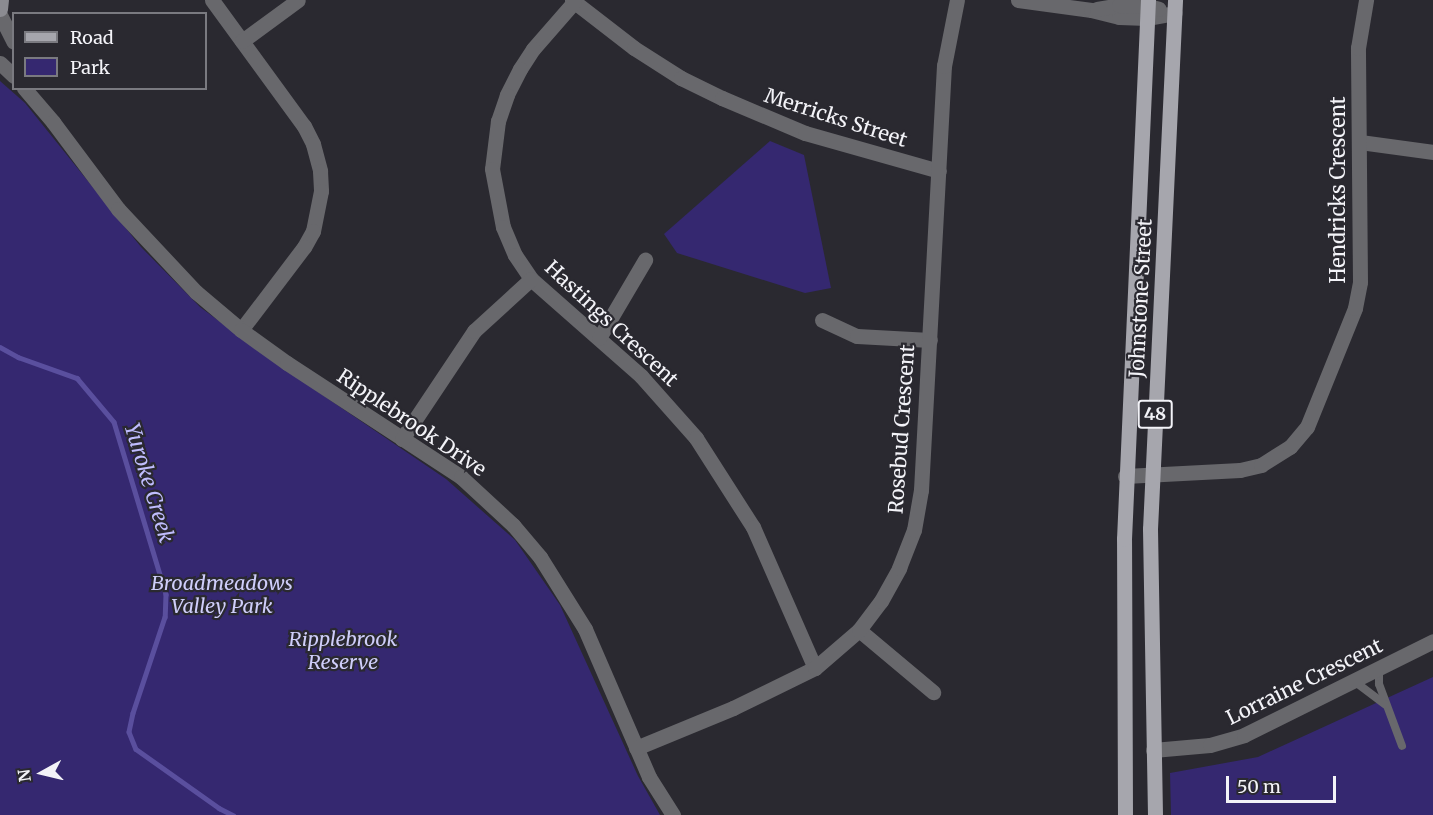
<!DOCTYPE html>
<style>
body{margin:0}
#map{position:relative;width:1433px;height:815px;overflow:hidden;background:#2a2930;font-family:Merriweather,serif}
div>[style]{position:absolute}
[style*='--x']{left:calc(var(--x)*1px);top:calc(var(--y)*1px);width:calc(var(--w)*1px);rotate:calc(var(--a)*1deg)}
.green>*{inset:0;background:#352870}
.stream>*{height:4.5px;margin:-2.25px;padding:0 2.25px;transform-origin:2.25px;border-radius:2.25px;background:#5a4f9e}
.lane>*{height:8px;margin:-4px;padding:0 4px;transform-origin:4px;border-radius:4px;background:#68686c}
.street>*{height:15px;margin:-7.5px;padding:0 7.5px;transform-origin:7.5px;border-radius:7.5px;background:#68686c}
.secondary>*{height:15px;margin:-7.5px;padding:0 7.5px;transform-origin:7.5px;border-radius:7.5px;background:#8b8b91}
.primary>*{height:15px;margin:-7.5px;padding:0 7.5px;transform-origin:7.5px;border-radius:7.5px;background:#a6a6ad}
span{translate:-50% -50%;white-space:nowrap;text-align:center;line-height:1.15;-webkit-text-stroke:4.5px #2a2930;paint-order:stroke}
.shield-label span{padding:2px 4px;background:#2a2930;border:2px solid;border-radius:4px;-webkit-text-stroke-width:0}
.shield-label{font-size:18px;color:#f3f3f8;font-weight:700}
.street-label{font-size:20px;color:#f3f3f8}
.park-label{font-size:20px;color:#cfcefa;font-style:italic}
.water-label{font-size:21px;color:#bfbcfd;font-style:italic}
.legend{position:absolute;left:12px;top:12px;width:195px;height:78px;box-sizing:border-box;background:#2a2930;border:2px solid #7a7a80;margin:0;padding:8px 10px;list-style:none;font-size:18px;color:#f3f3f8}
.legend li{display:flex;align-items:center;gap:12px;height:30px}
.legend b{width:30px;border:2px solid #7a7a80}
.north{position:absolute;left:12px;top:743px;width:60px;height:60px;-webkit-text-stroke:4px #2a2930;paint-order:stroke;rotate:262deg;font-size:16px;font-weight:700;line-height:24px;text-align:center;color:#f3f3f8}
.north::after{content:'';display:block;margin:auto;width:21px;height:27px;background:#f3f3f8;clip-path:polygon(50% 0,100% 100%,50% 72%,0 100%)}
.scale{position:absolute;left:1226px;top:776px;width:110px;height:27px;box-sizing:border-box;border:3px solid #f3f3f8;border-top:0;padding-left:8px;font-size:18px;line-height:21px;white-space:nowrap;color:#f3f3f8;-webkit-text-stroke:4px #2a2930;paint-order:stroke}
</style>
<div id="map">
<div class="green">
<div style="clip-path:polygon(0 81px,25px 103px,141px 247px,200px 307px,274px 362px,446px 479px,515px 540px,560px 605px,638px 776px,660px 815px,0 815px)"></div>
<div style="clip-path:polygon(770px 141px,804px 155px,831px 288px,805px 293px,677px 253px,664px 234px)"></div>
<div style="clip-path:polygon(1433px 677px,1433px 815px,1171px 815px,1170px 773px,1258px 757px)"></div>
</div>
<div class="stream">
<div style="--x:0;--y:347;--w:21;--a:29"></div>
<div style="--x:18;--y:357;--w:63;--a:19.6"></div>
<div style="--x:77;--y:378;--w:57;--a:49.9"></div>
<div style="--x:114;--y:422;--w:180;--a:73.2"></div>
<div style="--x:166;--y:594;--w:23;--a:92"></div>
<div style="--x:165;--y:617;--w:101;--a:108.4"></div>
<div style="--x:133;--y:713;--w:19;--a:102"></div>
<div style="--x:129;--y:732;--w:18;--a:68"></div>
<div style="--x:136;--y:749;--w:102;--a:35.4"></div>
<div style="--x:219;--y:808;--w:16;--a:27"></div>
</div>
<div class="lane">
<div style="--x:1379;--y:669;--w:15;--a:90"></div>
<div style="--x:1379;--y:684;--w:66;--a:69.6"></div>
<div style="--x:1354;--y:681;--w:39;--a:37"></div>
</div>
<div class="street">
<div style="--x:212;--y:0;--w:156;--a:53.9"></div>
<div style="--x:304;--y:126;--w:20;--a:63"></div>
<div style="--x:313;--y:144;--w:28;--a:75"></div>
<div style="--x:320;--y:171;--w:20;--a:87"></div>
<div style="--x:321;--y:191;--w:41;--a:101.3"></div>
<div style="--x:313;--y:231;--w:18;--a:119"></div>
<div style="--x:304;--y:247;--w:104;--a:127.2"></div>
<div style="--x:572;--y:0;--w:78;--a:37.7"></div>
<div style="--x:634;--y:48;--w:56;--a:32.6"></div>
<div style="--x:681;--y:78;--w:46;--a:26"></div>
<div style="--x:722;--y:98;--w:90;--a:22.9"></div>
<div style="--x:805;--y:133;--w:139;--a:15.8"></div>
<div style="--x:1018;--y:0;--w:74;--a:7.8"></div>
<div style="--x:1091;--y:10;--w:29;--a:14"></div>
<div style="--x:1119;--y:17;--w:28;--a:2"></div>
<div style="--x:1147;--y:18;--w:28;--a:-10"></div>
<div style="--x:574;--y:2;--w:62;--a:131.1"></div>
<div style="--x:533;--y:49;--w:24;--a:123"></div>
<div style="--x:520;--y:69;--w:29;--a:117"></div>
<div style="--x:507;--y:95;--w:28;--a:109"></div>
<div style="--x:498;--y:121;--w:48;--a:97.1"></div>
<div style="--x:492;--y:169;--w:59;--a:79.3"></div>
<div style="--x:503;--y:227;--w:30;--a:67"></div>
<div style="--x:515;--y:255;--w:29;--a:56"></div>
<div style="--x:531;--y:279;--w:147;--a:41.4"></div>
<div style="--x:641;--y:376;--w:83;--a:48.4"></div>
<div style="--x:696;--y:438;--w:106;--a:57.4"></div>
<div style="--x:753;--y:527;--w:154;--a:66.3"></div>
<div style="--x:1097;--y:9;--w:22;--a:-10"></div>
<div style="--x:1119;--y:5;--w:29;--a:2"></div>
<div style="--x:1148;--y:6;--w:11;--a:15"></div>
<div style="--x:0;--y:15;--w:30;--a:63"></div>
<div style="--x:242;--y:41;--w:69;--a:-36.2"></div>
<div style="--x:0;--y:63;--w:19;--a:43"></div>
<div style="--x:24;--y:88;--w:45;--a:49.5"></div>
<div style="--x:53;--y:122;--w:109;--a:53.2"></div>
<div style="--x:118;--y:209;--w:114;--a:46.8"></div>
<div style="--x:196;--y:292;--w:59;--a:40.2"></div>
<div style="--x:241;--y:330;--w:57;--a:35.7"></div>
<div style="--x:287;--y:363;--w:208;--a:33.2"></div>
<div style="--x:461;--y:477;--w:71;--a:42.7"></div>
<div style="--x:513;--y:525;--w:42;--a:49.8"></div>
<div style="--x:540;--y:557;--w:85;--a:58"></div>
<div style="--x:585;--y:629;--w:161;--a:66.6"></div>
<div style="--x:649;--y:777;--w:45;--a:57.7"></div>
<div style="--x:1360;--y:142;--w:74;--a:7.8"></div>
<div style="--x:822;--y:320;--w:38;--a:25"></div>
<div style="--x:857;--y:336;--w:73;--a:3.1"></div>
<div style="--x:599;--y:338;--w:91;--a:-59.5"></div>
<div style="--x:402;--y:439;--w:130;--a:-56.3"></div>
<div style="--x:474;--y:331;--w:77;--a:-42.4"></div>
<div style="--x:1125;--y:476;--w:115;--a:-3"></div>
<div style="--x:1240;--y:470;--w:22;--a:-13"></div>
<div style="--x:1261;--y:465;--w:34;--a:-32"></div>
<div style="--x:1290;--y:447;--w:26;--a:-50"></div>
<div style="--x:1307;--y:427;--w:128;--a:-68"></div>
<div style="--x:1355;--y:308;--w:26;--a:-79"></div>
<div style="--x:1360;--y:282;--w:234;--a:-90.5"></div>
<div style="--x:1358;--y:48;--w:49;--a:-80.5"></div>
<div style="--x:859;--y:630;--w:97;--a:40"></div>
<div style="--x:636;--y:748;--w:105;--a:-22.4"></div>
<div style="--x:733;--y:708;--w:91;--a:-26"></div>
<div style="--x:815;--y:668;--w:58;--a:-40.8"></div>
<div style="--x:859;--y:630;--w:36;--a:-53"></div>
<div style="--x:881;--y:601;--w:38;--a:-61"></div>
<div style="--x:899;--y:568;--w:41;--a:-68.5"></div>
<div style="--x:914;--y:530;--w:41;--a:-80.1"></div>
<div style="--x:921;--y:490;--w:425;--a:-86.9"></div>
<div style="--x:944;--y:66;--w:67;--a:-78.9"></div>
<div style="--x:1153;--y:750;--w:57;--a:-5"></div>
<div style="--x:1210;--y:745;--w:35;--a:-16"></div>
<div style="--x:1244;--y:735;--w:211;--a:-26.4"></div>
</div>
<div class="secondary">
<div style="--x:0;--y:9;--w:9;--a:-84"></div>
</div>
<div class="primary">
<div style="--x:1125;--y:815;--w:276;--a:-90.2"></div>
<div style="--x:1124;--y:539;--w:540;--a:-87.45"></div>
<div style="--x:1155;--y:815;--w:286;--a:-91"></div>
<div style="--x:1150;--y:529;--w:530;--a:-87.29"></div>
</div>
<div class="shield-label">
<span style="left:1155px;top:414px">48</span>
</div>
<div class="street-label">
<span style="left:836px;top:117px;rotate:18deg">Merricks Street</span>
<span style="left:1337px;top:190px;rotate:-90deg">Hendricks Crescent</span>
<span style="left:1140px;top:298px;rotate:-87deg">Johnstone Street</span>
<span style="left:612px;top:323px;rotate:43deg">Hastings Crescent</span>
<span style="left:412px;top:422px;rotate:34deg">Ripplebrook Drive</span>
<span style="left:901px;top:429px;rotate:-86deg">Rosebud Crescent</span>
<span style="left:1304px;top:681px;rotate:-26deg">Lorraine Crescent</span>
</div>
<div class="park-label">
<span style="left:222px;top:594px">Broadmeadows<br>Valley Park</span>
<span style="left:343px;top:650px">Ripplebrook<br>Reserve</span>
</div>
<div class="water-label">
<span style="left:149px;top:483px;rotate:73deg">Yuroke Creek</span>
</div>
<ul class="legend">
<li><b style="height:8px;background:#a6a6ad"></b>Road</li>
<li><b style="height:16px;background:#352870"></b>Park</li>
</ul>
<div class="north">N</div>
<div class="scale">50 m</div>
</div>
